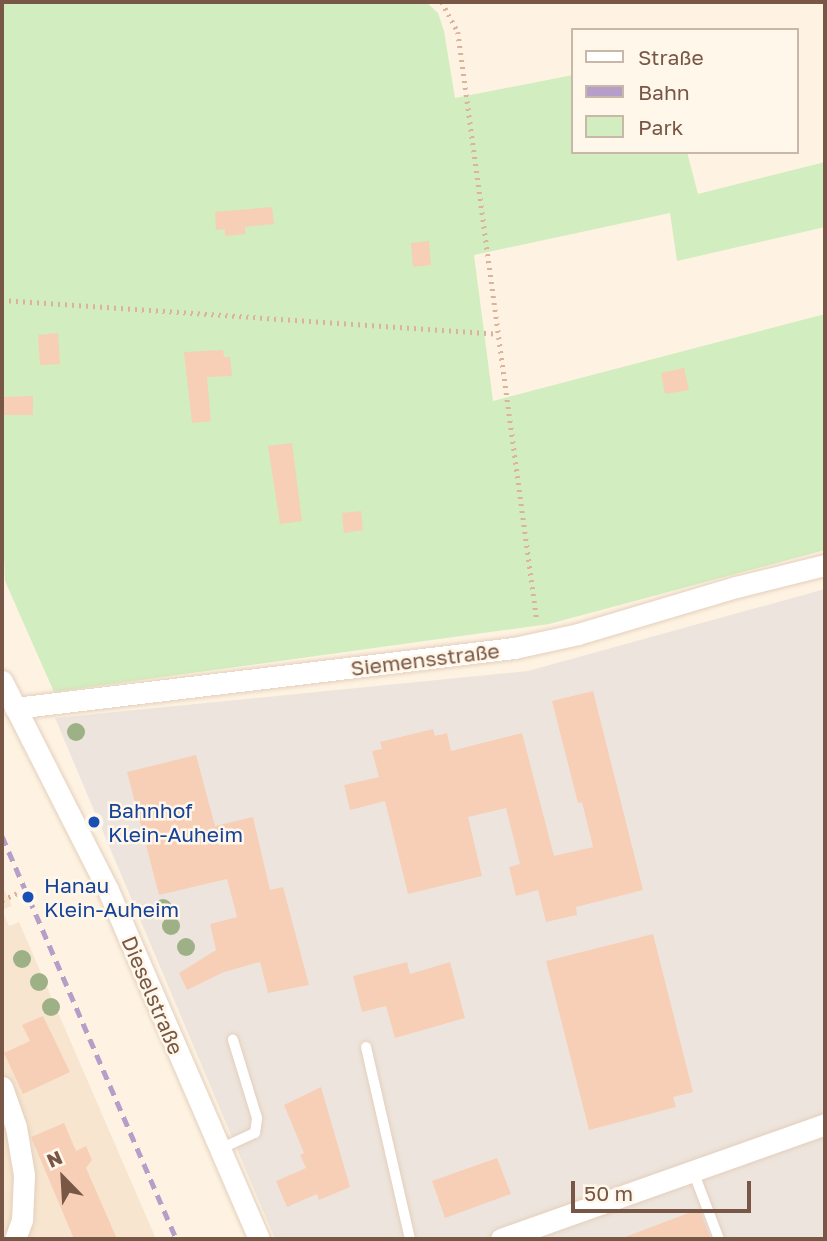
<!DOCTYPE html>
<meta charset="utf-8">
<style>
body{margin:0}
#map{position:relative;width:827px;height:1241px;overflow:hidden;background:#fef3e2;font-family:"Golos Text",sans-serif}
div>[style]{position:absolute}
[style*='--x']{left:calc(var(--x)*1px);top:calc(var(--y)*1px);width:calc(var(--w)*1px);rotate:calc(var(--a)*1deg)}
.residential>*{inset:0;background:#f7e5cf}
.industrial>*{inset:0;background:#ede5dd}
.green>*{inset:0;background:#d2edbf}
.building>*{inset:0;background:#f7cfb7}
.path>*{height:4.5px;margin-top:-2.25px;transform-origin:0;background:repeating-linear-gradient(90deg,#dcb29a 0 2px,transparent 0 7px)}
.roads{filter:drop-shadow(0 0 2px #e4cfbd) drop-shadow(0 0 2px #e4cfbd)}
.service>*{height:10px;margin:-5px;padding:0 5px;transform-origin:5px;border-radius:5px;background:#fff}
.minor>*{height:21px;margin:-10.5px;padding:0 10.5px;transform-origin:10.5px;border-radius:10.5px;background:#fff}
.rail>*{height:5px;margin-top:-2.5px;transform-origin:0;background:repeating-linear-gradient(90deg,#b59fc9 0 10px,transparent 0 17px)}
.trees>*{width:18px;height:18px;margin:-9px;border-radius:50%;background:#9db086}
.dots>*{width:19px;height:19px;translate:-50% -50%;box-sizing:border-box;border:4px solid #fff7ea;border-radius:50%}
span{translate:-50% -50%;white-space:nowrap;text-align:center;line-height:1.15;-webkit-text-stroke:5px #fff7ea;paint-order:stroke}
.street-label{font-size:21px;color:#795746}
.transit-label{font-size:21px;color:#164399}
.left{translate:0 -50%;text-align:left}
.frame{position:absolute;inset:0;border:4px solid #795746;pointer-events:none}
.legend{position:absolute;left:571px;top:28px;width:228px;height:126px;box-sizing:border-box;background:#fff7ea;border:2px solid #c9b7a8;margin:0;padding:9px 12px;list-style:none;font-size:21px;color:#795746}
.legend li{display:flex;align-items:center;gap:14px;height:35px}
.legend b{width:35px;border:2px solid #c9b7a8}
.north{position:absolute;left:28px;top:1143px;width:70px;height:70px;-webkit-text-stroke:5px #fff7ea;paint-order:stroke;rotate:336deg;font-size:19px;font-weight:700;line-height:28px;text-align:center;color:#795746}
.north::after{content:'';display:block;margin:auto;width:24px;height:32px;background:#795746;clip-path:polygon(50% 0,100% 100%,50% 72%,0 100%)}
.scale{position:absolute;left:571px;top:1181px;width:180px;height:32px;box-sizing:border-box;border:4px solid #795746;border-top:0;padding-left:9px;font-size:21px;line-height:24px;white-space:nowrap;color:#795746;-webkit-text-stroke:5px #fff7ea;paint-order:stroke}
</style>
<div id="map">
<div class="residential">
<div style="clip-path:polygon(2px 885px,12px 906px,2px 910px,9px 926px,19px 922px,156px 1239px,2px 1239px)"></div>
</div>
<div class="industrial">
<div style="clip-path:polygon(825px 589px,825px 1239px,275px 1239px,55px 718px,528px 671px)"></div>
</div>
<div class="green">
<div style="clip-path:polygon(2px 2px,426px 2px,438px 13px,444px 31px,455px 98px,573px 75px,573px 152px,687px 152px,698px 194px,825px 162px,825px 227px,677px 261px,670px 213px,474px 255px,493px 401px,825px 314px,825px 550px,549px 624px,54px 692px,5px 581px,2px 508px)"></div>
</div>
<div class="building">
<div style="clip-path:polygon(272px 207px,274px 224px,245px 227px,245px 234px,225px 236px,225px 229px,216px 230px,215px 212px)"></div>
<div style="clip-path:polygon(429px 241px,431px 265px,413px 267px,411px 243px)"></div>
<div style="clip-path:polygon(58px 333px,60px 364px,40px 365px,38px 335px)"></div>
<div style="clip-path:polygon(223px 350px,224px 357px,230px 357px,232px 376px,207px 377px,211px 421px,192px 423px,184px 352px)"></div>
<div style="clip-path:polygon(684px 368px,689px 390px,665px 394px,661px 373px)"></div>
<div style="clip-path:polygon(33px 396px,33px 415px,2px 415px,2px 397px)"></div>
<div style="clip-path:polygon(292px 443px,302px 521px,280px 524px,268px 446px)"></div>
<div style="clip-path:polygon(361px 511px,363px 530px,344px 533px,342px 513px)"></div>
<div style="clip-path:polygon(593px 691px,643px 890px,576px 907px,577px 915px,546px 922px,538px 890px,516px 896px,509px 867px,520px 864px,506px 808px,468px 817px,482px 876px,408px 894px,385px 801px,350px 810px,344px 785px,379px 777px,372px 751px,382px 749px,380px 742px,433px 729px,435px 736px,447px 733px,451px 751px,522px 733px,554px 856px,593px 847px,582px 802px,578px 803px,552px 701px)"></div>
<div style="clip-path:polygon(196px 755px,215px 826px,253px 817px,270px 890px,283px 887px,309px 985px,268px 993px,260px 962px,224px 972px,187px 990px,179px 973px,216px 950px,210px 924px,237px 917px,227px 879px,159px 895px,127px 772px)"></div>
<div style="clip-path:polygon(653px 934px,693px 1092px,673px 1097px,676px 1107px,589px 1130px,546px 961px)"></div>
<div style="clip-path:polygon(407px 962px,410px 974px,450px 962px,465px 1018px,395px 1038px,386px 1006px,362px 1012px,353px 976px)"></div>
<div style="clip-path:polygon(43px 1016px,70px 1072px,23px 1094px,4px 1053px,30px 1041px,22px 1025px)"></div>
<div style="clip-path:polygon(321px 1087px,350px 1187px,319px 1200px,317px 1194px,287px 1207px,276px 1181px,306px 1168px,300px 1155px,304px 1153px,284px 1105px)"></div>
<div style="clip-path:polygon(64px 1123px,76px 1151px,86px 1146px,92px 1160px,86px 1168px,117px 1239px,74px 1239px,31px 1137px)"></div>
<div style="clip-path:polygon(497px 1158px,511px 1194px,445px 1218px,432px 1181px)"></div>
<div style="clip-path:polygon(699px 1209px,711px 1239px,626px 1239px,625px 1237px)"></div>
</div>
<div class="path">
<div style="--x:442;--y:2;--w:34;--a:62"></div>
<div style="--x:458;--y:32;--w:594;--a:82.36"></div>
<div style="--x:2;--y:300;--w:497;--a:3.9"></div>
<div style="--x:2;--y:900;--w:17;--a:-24"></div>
</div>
<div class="roads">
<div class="service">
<div style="--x:366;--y:1047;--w:197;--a:77.1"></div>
<div style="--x:220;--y:1149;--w:38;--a:-25"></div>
<div style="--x:255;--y:1133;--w:15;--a:-82"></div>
<div style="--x:257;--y:1118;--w:82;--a:-107.1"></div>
<div style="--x:693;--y:1171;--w:73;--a:69.1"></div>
</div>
<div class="minor">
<div style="--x:2;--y:681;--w:234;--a:63.1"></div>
<div style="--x:108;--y:890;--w:380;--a:66.6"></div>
<div style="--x:15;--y:708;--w:503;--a:-6.86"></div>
<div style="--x:514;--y:648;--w:66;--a:-12.3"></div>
<div style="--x:578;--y:634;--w:165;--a:-16.6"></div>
<div style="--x:736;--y:587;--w:92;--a:-13.9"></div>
<div style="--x:2;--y:1087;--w:42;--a:70.7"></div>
<div style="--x:16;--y:1127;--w:49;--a:80.5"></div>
<div style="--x:24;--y:1175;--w:45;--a:92.5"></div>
<div style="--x:22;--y:1220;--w:20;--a:110"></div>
<div style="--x:501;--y:1239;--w:344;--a:-19.5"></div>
</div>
</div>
<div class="rail">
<div style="--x:2;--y:836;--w:439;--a:66.6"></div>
</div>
<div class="trees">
<div style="left:76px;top:732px"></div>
<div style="left:163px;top:908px"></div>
<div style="left:171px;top:926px"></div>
<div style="left:186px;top:947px"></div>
<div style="left:22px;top:959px"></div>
<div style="left:39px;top:982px"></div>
<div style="left:51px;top:1007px"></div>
</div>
<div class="dots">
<div style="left:94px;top:822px;background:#1a4fb4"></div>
<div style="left:28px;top:897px;background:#1a4fb4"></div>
</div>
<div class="street-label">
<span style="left:425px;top:659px;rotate:-7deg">Siemensstraße</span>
<span style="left:153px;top:995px;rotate:67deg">Dieselstraße</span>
</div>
<div class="transit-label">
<span class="left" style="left:108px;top:822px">Bahnhof<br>Klein-Auheim</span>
<span class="left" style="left:44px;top:897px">Hanau<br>Klein-Auheim</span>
</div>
<div class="frame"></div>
<ul class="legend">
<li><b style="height:9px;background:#fff"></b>Straße</li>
<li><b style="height:9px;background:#b59fc9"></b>Bahn</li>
<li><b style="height:19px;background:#d2edbf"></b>Park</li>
</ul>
<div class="north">N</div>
<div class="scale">50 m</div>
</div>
